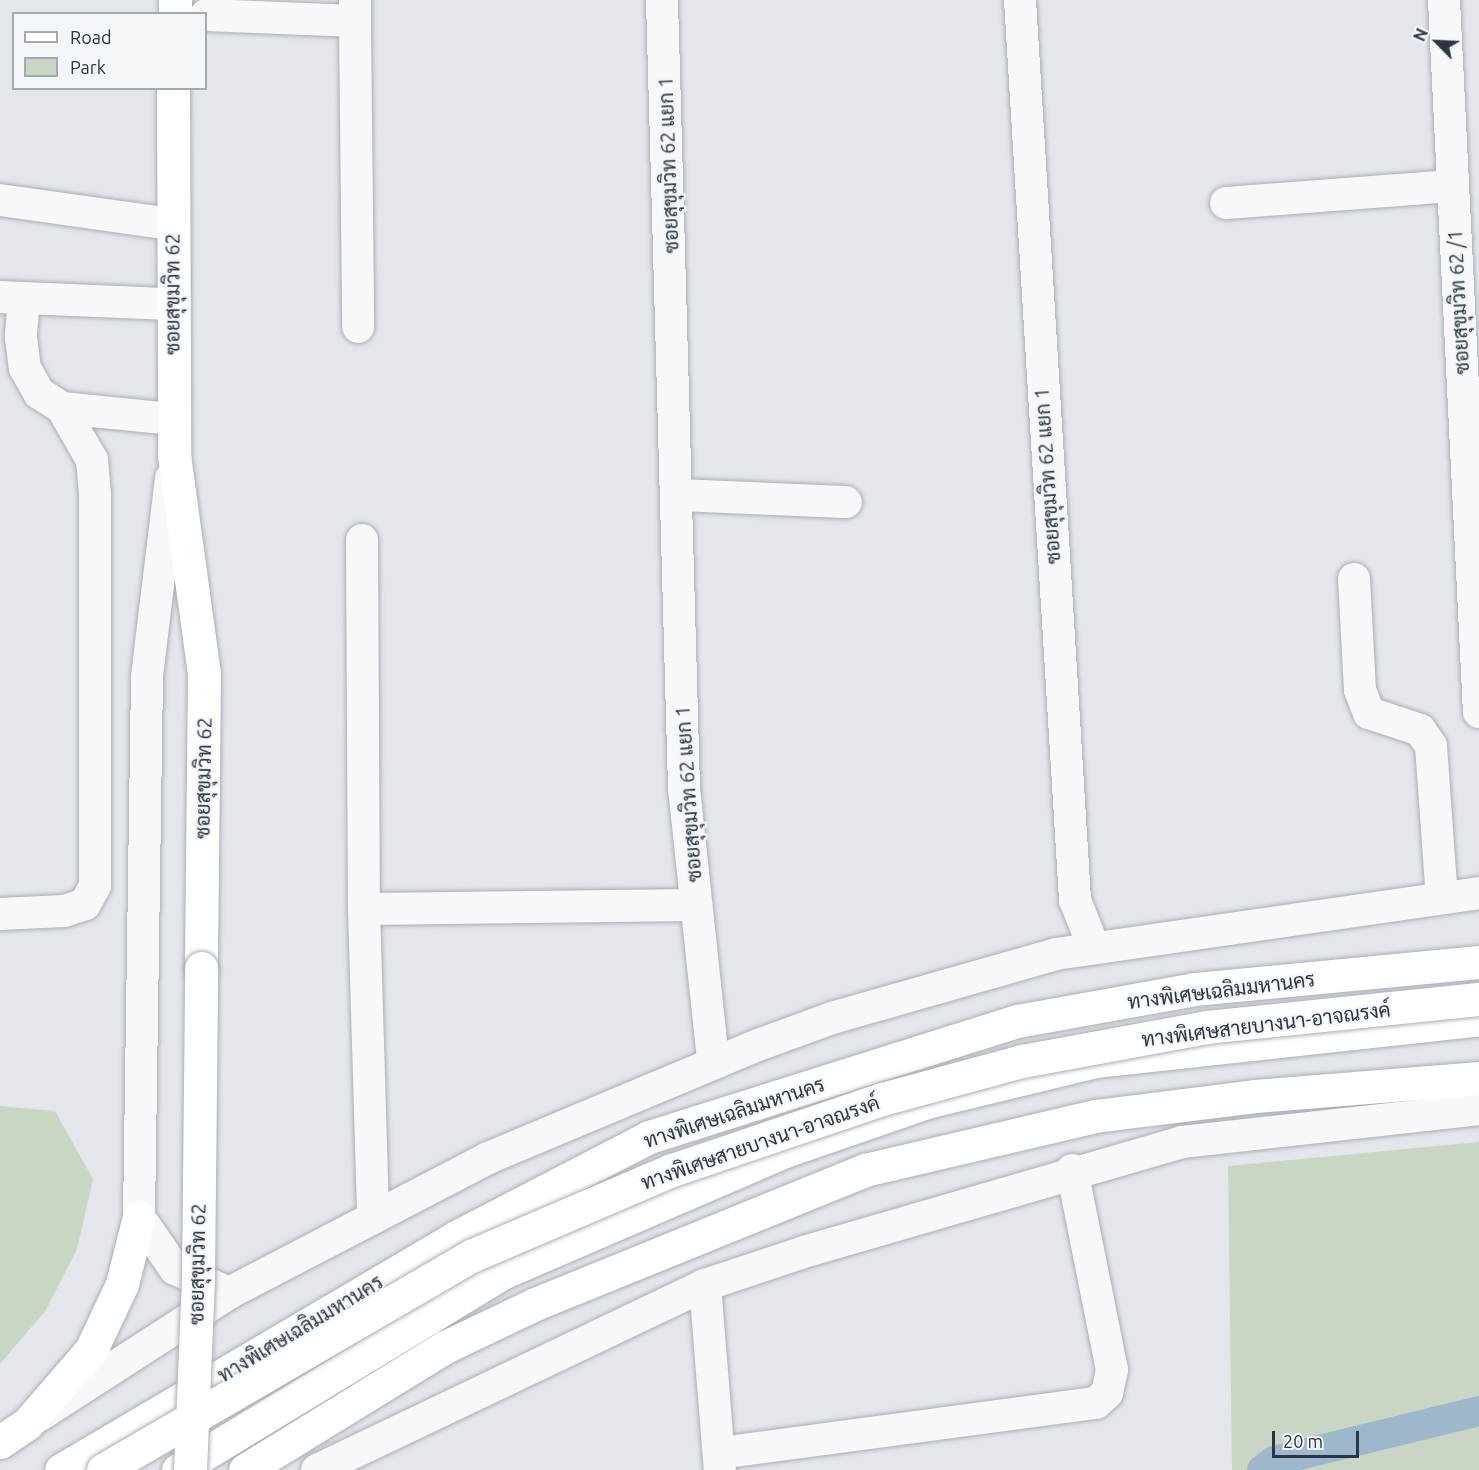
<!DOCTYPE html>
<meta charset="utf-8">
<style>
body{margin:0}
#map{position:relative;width:1479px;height:1470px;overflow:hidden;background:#e3e7ec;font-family:Ubuntu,Sarabun,sans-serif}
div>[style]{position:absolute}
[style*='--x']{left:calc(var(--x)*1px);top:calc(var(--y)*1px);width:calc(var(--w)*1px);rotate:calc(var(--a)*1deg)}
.green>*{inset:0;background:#cad6c4}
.canal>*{height:30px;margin:-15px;padding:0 15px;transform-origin:15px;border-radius:15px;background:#9db7cc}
.roads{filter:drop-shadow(0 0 2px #a8aeb6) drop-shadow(0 0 2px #a8aeb6)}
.street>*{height:32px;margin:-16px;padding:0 16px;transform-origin:16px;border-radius:16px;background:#f6f8f9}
.secondary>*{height:33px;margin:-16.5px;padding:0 16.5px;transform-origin:16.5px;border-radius:16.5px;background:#fff}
.highway>*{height:33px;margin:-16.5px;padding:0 16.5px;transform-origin:16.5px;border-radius:16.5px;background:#fff}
.bridges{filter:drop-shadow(0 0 2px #a8aeb6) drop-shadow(0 0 2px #a8aeb6)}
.secondary-bridge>*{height:33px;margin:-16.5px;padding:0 16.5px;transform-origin:16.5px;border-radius:16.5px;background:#fff}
.highway-bridge>*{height:33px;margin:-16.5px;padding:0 16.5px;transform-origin:16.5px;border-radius:16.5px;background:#fff}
span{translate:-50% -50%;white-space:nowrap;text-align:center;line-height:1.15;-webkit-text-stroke:4.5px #f3f6f9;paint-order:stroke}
.street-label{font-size:20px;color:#2a3644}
.legend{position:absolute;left:12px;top:12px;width:195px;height:78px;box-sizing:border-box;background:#f3f6f9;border:2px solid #a3a9b1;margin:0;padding:8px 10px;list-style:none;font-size:18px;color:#2a3644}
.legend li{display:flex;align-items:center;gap:12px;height:30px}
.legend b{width:30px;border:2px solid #a3a9b1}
.north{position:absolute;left:1407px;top:12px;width:60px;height:60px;-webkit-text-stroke:4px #f3f6f9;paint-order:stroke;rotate:294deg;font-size:16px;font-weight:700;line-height:24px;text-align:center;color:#2a3644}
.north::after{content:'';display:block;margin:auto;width:21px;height:27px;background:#2a3644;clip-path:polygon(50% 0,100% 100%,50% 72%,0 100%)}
.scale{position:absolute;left:1272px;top:1431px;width:87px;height:27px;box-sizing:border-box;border:3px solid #2a3644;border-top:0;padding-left:8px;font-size:18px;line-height:21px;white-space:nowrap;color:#2a3644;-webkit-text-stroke:4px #f3f6f9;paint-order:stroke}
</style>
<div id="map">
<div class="green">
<div style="clip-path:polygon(0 1106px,55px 1111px,93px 1179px,77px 1249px,46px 1310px,0 1364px)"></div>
<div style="clip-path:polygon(1479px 1142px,1479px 1470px,1232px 1470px,1228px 1166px)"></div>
</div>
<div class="canal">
<div style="--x:1262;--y:1470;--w:15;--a:-37"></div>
<div style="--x:1274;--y:1461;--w:211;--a:-13.7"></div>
</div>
<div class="roads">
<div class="street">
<div style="--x:662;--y:0;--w:788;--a:88.4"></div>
<div style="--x:684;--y:788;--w:275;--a:83.9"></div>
<div style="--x:1020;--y:0;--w:902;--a:86.5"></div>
<div style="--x:1075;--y:900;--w:52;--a:68.4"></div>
<div style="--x:1444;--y:0;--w:713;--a:87.19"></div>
<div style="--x:206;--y:15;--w:149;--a:2.3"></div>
<div style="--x:355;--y:21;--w:21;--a:-90"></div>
<div style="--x:355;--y:21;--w:306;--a:89.4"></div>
<div style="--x:0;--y:200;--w:173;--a:8"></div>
<div style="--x:1226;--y:203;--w:227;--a:-4.3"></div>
<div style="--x:0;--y:297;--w:170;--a:2.4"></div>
<div style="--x:24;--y:299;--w:38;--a:95"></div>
<div style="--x:21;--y:337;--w:31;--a:83"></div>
<div style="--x:25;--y:368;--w:29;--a:61"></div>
<div style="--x:39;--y:393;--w:27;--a:33"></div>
<div style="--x:62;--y:408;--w:112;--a:5.7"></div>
<div style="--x:171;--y:478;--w:200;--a:96.9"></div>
<div style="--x:147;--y:677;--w:540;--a:90.85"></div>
<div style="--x:139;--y:1217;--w:63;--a:55.3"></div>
<div style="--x:175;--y:1269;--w:49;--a:24"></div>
<div style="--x:677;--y:495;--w:169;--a:2.4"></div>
<div style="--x:362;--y:540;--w:369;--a:89.7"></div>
<div style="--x:364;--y:909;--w:309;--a:88.3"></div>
<div style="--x:1354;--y:579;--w:111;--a:86.9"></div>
<div style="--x:1360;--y:690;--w:25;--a:69"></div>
<div style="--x:1369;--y:713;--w:54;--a:18.4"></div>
<div style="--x:1420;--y:730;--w:19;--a:55"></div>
<div style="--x:1431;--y:746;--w:152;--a:85.9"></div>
<div style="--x:364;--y:909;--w:332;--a:-0.7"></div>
<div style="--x:0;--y:914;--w:64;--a:-2.7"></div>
<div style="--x:64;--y:911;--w:22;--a:-18"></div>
<div style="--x:85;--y:904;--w:21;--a:-61"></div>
<div style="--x:95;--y:886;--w:392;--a:-90"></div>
<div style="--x:95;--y:494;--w:34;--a:-95"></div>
<div style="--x:92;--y:460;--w:60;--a:-120"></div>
<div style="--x:705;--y:1285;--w:186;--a:85.4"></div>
<div style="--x:40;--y:1415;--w:225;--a:-32.8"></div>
<div style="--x:229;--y:1293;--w:292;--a:-27.5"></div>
<div style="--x:488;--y:1158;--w:296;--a:-22.7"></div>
<div style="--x:761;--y:1044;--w:76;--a:-20.1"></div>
<div style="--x:832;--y:1018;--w:233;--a:-15.9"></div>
<div style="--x:1056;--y:954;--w:427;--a:-8.2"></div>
<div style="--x:720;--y:1453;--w:379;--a:-7.6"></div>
<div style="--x:1096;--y:1403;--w:15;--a:-42"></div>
<div style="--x:1107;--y:1393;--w:24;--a:-78"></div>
<div style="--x:1112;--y:1370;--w:204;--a:-101.3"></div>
<div style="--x:317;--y:1470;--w:430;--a:-25.5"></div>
<div style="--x:705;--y:1285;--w:104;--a:-18.4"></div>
<div style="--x:804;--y:1252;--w:394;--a:-16.2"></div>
<div style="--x:1182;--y:1142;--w:299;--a:-6.3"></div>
</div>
<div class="secondary">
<div style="--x:175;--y:14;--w:14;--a:-90"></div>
<div style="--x:173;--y:88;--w:367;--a:89.8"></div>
<div style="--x:174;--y:455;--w:221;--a:82.2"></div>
<div style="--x:204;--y:674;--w:294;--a:90.6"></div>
</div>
<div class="highway">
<div style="--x:0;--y:1442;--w:32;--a:-34"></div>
<div style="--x:27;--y:1424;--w:98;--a:-49.1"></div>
<div style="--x:91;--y:1350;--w:73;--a:-64.8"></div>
<div style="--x:122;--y:1284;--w:69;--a:-75.8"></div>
<div style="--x:61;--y:1470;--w:459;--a:-30.5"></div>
<div style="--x:456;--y:1237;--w:217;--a:-27.4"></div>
<div style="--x:649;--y:1137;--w:386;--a:-17.5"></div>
<div style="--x:1017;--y:1021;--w:180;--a:-10.2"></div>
<div style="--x:1194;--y:989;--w:286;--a:-5.4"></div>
<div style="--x:178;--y:1470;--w:381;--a:-31.3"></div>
<div style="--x:504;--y:1272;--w:303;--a:-23.3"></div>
<div style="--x:782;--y:1152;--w:157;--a:-19"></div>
<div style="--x:930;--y:1101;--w:170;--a:-13.6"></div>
<div style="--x:1095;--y:1061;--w:386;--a:-6.2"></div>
<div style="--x:245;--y:1470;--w:235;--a:-31.6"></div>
<div style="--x:445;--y:1347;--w:100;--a:-25.5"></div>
<div style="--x:535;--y:1304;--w:356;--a:-22.1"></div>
<div style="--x:865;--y:1170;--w:236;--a:-13.2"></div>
<div style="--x:1095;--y:1116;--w:161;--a:-7.1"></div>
<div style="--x:1255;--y:1096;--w:225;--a:-4.6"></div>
</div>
</div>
<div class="bridges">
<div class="secondary-bridge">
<div style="--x:190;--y:1470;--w:193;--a:-87.6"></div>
<div style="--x:198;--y:1277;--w:309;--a:-89.4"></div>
</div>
<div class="highway-bridge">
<div style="--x:103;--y:1470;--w:426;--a:-30.2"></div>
<div style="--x:471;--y:1256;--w:219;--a:-23.2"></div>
<div style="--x:672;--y:1170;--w:222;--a:-18.7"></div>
<div style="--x:882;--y:1099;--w:145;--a:-15.2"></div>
<div style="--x:1022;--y:1061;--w:188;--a:-10.4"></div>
<div style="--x:1207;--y:1027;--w:273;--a:-5.9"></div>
</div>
</div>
<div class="street-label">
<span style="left:668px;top:165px;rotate:-92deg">ซอยสุขุมวิท 62 แยก 1</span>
<span style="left:172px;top:294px;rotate:-90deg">ซอยสุขุมวิท 62</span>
<span style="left:1458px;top:302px;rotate:-93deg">ซอยสุขุมวิท 62 /1</span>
<span style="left:1047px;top:476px;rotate:-94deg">ซอยสุขุมวิท 62 แยก 1</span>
<span style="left:203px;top:778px;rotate:-89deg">ซอยสุขุมวิท 62</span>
<span style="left:688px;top:794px;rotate:-94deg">ซอยสุขุมวิท 62 แยก 1</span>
<span style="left:1221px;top:990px;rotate:-7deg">ทางพิเศษเฉลิมมหานคร</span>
<span style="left:1266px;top:1024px;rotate:-7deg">ทางพิเศษสายบางนา-อาจณรงค์</span>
<span style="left:734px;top:1112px;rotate:-18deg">ทางพิเศษเฉลิมมหานคร</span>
<span style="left:760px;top:1142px;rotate:-19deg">ทางพิเศษสายบางนา-อาจณรงค์</span>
<span style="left:197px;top:1264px;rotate:-89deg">ซอยสุขุมวิท 62</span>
<span style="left:300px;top:1328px;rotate:-31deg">ทางพิเศษเฉลิมมหานคร</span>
</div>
<ul class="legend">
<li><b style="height:8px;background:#fff"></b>Road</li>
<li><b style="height:16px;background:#cad6c4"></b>Park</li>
</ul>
<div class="north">N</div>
<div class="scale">20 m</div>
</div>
